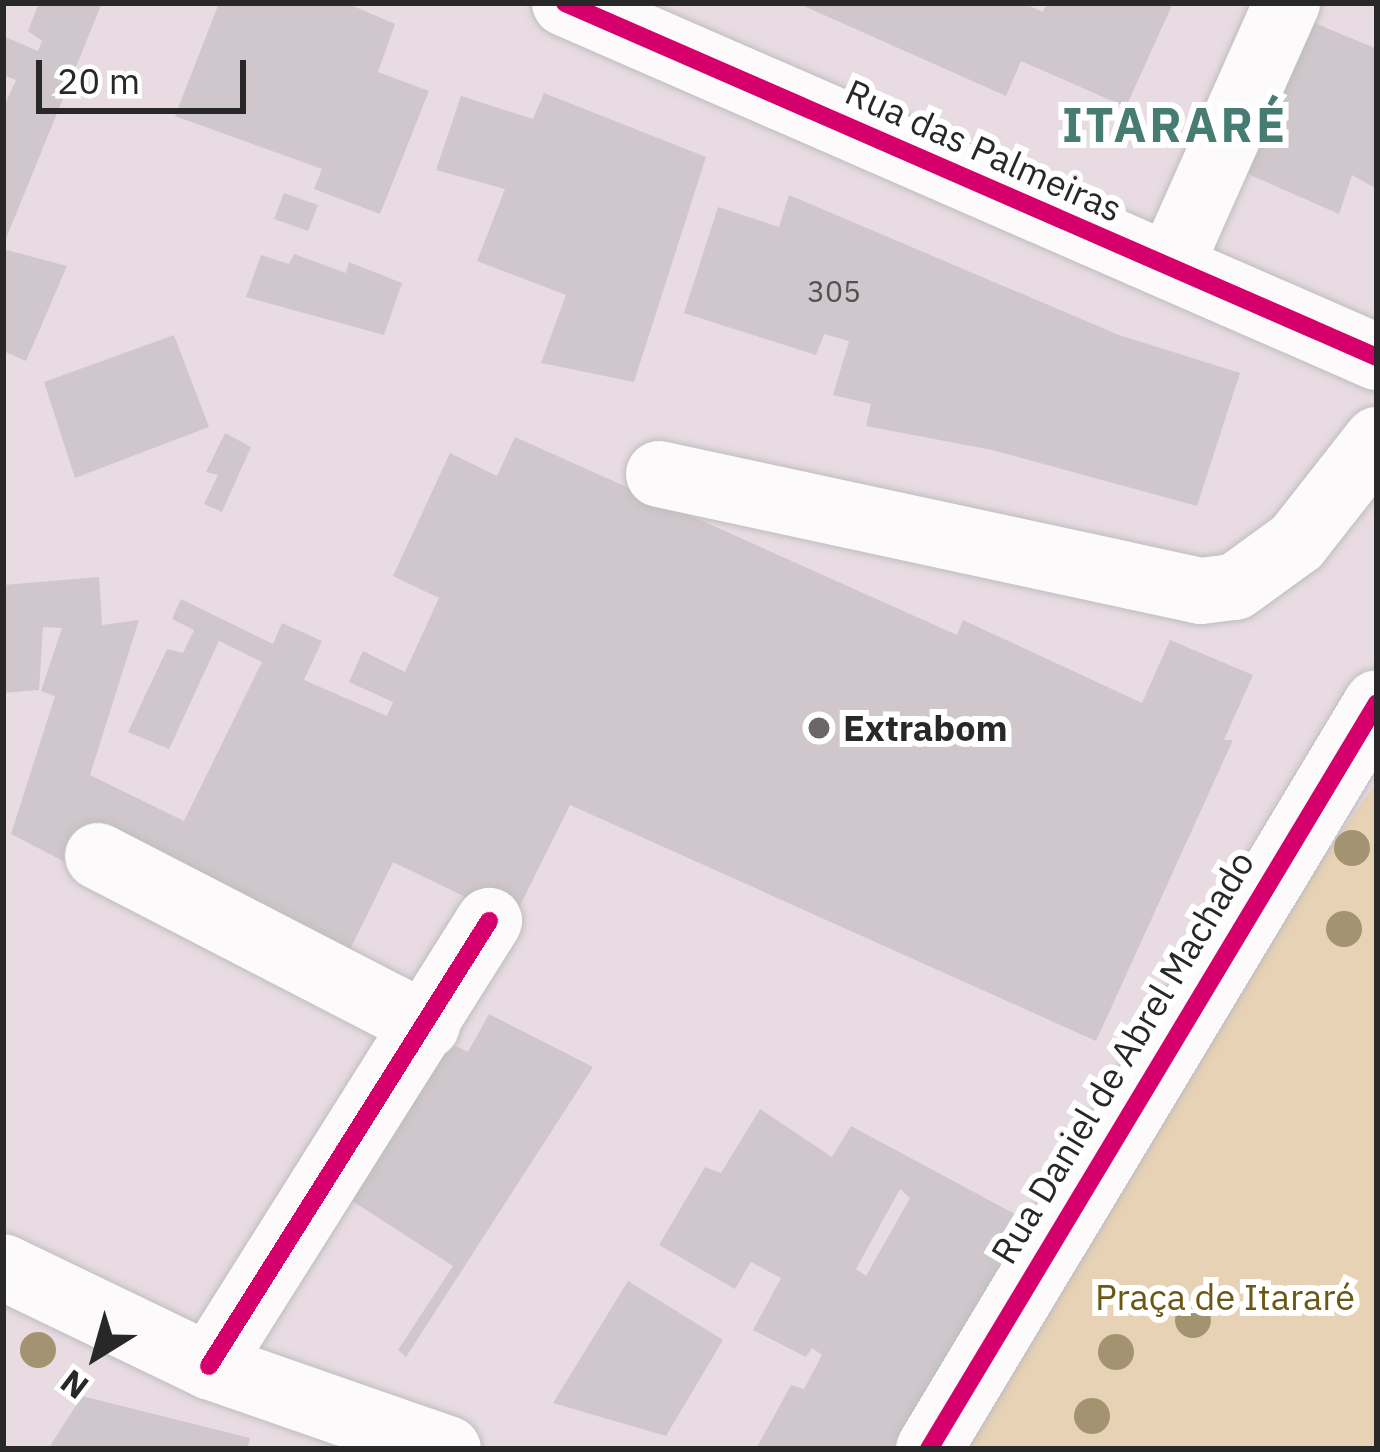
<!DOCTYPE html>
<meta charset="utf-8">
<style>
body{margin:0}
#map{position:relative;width:1380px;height:1452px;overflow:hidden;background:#e8dce2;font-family:"IBM Plex Sans",sans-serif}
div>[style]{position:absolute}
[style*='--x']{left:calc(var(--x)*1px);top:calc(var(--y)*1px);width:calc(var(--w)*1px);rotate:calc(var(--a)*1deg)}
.green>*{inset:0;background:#e8d2b5}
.building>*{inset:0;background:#cfc7cb}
.roads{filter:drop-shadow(0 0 3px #bfbdbe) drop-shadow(0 0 3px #bfbdbe)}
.minor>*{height:66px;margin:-33px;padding:0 33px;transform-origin:33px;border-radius:33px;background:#fcfafb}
.cycleway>*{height:18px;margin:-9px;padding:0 9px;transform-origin:9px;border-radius:9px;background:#d6006c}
.trees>*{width:36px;height:36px;margin:-18px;border-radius:50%;background:#a39371}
.dots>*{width:33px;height:33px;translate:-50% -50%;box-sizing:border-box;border:6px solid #fff;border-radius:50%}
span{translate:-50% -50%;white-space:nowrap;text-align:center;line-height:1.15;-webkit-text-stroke:12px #fff;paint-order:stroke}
.number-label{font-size:30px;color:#545252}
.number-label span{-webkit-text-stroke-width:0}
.street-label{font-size:36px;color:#282828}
.poi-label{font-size:36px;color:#282828;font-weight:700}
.left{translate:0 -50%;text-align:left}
.park-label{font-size:36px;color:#6a5814}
.district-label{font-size:48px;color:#467c72;font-weight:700;letter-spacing:3px}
.frame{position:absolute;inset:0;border:6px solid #282828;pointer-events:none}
.north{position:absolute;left:36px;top:1296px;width:120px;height:120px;-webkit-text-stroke:9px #fff;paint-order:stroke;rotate:217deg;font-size:33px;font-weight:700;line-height:48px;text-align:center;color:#282828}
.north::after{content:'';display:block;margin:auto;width:42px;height:54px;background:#282828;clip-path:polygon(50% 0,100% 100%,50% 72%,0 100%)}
.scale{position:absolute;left:36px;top:60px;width:210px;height:54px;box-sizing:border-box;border:6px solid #282828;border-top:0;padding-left:15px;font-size:36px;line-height:42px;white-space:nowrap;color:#282828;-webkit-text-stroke:9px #fff;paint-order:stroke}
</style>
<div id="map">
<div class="green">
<div style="clip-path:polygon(1377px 782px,1377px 1449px,956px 1449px,1225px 996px)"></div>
</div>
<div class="building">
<div style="clip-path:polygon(39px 3px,102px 3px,3px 246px,3px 108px,16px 80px,3px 75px,3px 36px,38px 51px,42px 41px,28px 31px)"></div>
<div style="clip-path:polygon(219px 3px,346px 3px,395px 24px,378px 72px,429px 91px,380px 214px,314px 189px,322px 169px,175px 116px)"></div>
<div style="clip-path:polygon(797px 3px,1023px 3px,1043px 12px,1047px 3px,1173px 3px,1126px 107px,1021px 61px,1006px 96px)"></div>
<div style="clip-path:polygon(1312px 22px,1377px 49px,1377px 189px,1352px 175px,1339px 214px,1248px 174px)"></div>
<div style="clip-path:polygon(544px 93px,706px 157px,634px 382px,541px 363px,566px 295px,477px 261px,505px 189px,436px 170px,461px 96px,533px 119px)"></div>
<div style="clip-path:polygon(284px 193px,318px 205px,308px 231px,274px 219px)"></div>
<div style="clip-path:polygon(789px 195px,1119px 335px,1240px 373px,1197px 506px,992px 450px,866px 426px,871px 404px,833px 395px,849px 341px,824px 334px,816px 355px,684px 313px,718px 207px,779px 227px)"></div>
<div style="clip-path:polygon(3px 249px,67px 266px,26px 361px,3px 351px)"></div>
<div style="clip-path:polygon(294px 254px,346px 273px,349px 262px,402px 283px,384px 335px,246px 297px,261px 255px,289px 264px)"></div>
<div style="clip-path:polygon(174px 335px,209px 427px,75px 478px,44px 382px)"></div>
<div style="clip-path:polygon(225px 433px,251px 447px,222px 512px,204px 504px,218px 475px,206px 472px)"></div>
<div style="clip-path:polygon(515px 437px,957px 635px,963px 620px,1142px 703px,1170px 640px,1253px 675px,1224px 740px,1233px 740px,1096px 1041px,570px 805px,513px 920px,393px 862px,341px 968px,86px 873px,11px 834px,55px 696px,41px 691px,62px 628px,43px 627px,39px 690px,3px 693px,3px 585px,99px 577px,102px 625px,139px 620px,90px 775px,184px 821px,262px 662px,219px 641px,169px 749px,128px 732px,167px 649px,183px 653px,194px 630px,172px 619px,181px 599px,273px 644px,282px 623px,322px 641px,304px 680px,387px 716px,393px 702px,349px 682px,363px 651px,405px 672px,439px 598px,393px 576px,450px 453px,497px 476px)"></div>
<div style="clip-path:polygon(489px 1014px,593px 1067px,406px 1357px,398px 1350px,453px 1266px,346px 1197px,445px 1041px,468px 1052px)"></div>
<div style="clip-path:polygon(evenodd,760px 1109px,832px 1157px,851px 1126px,1026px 1220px,892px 1449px,756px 1449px,791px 1385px,804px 1389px,822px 1355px,812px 1348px,806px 1357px,753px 1330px,781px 1278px,751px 1262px,735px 1289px,659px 1245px,705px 1167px,721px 1173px,760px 1109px,900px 1189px,910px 1198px,866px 1276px,856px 1269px,900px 1189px)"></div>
<div style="clip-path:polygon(628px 1281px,723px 1340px,666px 1436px,553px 1403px)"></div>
<div style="clip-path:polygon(82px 1396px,250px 1438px,247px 1449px,48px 1449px)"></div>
</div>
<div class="roads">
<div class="minor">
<div style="--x:565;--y:3;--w:886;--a:23.56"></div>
<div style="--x:1170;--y:266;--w:288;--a:-66"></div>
<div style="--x:659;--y:474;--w:554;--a:12.18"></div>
<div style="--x:1201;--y:591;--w:34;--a:-7"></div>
<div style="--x:1235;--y:587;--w:77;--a:-36"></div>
<div style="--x:1297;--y:542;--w:130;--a:-51.9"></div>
<div style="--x:98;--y:856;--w:370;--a:27.3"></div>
<div style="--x:3;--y:1267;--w:229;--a:25.7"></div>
<div style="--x:209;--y:1366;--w:253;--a:19.2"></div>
<div style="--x:209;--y:1366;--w:526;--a:-57.82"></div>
<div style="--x:929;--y:1449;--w:870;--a:-59.01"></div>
</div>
</div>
<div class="cycleway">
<div style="--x:565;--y:3;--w:886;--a:23.56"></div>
<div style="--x:209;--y:1366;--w:526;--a:-57.82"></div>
<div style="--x:929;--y:1449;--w:870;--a:-59.01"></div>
</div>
<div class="trees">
<div style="left:1352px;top:848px"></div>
<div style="left:1344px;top:929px"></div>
<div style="left:1193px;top:1320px"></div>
<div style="left:38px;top:1350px"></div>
<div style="left:1116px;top:1352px"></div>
<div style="left:1092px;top:1416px"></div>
</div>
<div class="dots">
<div style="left:819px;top:728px;background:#6b6769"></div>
</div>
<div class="number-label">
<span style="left:834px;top:291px">305</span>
</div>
<div class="street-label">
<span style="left:984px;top:150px;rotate:24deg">Rua das Palmeiras</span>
<span style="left:1122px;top:1057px;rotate:-59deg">Rua Daniel de Abrel Machado</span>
</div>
<div class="poi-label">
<span class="left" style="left:843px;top:728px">Extrabom</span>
</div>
<div class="park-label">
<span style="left:1225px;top:1297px">Praça de Itararé</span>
</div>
<div class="district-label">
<span style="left:1175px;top:125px">ITARARÉ</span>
</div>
<div class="frame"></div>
<div class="north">N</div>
<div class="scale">20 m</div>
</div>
